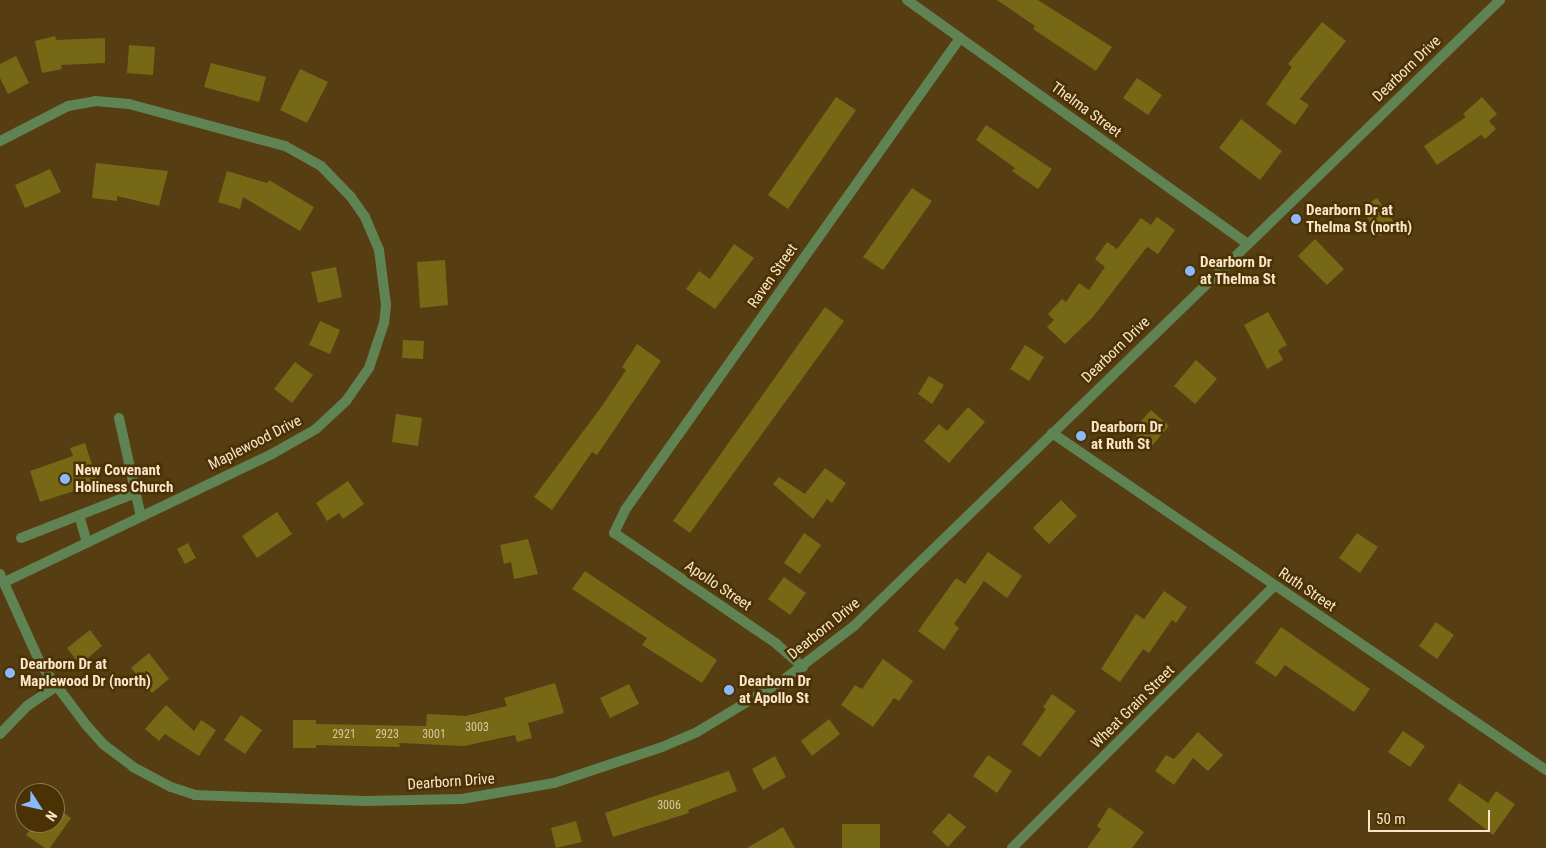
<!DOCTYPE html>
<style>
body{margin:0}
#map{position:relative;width:1546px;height:848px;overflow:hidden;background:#563d12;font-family:"Roboto Condensed",sans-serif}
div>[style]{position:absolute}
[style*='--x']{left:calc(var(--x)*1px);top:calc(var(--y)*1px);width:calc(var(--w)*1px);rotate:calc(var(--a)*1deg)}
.building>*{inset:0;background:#776816}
.service>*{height:10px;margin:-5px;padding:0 5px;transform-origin:5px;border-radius:5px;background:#5f8353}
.minor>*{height:10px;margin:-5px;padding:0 5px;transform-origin:5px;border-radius:5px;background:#5f8353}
.tertiary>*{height:10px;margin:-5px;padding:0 5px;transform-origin:5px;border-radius:5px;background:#5f8353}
.dots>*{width:14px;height:14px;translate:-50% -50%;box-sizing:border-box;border:2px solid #4b3204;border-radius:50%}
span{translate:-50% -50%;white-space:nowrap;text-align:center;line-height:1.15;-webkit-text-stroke:5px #4b3204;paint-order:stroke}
.number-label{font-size:12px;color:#d8c69d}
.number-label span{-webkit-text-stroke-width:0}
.street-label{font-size:15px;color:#f9e6ca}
.poi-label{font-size:15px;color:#f9e6ca;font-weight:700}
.left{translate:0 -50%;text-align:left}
.north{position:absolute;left:15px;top:783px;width:50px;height:50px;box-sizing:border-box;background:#4b3204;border:1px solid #917a53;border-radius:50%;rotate:125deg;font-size:14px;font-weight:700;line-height:20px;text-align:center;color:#f9e6ca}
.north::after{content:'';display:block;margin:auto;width:18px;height:22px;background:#8cb9fc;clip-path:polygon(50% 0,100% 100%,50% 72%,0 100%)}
.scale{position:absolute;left:1368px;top:810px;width:122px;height:22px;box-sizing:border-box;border:2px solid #f9e6ca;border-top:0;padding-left:6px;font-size:15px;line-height:18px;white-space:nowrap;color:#f9e6ca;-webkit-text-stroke:4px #4b3204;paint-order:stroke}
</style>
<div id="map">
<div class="building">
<div style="clip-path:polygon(997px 0,1038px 0,1112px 47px,1096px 71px,1033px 29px,1035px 26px)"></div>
<div style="clip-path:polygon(1322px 22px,1346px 41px,1300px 99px,1309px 105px,1295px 125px,1266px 104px,1292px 67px,1288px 64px)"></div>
<div style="clip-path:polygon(55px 36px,56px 40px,105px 38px,105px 63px,61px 65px,62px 69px,42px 73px,35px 41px)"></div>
<div style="clip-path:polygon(129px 45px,155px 47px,153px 75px,127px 73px)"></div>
<div style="clip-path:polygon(16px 56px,29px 83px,8px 94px,0 78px,0 64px)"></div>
<div style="clip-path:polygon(211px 63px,266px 77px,259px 102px,204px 87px)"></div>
<div style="clip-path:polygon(300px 69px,328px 82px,307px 123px,280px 110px)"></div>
<div style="clip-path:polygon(1137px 78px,1162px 95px,1148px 115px,1123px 98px)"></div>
<div style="clip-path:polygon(836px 97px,856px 110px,788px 209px,768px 195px)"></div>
<div style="clip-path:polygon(1482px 97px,1497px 114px,1489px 121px,1496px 129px,1485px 139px,1481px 135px,1437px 165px,1424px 146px,1466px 117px,1463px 114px)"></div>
<div style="clip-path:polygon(1241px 119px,1282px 151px,1260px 180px,1219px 148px)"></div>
<div style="clip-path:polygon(986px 125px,1052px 169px,1038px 189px,1012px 171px,1015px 168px,976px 140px)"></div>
<div style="clip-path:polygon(96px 163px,168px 171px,159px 206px,117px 196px,117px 201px,92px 198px)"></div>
<div style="clip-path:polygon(50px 169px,61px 192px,25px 208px,15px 185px)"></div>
<div style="clip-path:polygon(227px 171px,267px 183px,269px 180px,314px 207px,300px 231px,243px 197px,240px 209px,218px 202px)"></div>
<div style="clip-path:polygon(912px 188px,932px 201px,883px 270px,863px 257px)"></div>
<div style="clip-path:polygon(1377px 198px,1396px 225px,1380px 236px,1361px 209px)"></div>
<div style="clip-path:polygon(1157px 217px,1175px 230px,1158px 254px,1147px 247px,1093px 317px,1065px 344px,1047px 327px,1054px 320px,1048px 314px,1062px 299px,1066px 302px,1079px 283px,1089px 290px,1105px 267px,1095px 259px,1107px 242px,1117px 249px,1141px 218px,1151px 225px)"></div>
<div style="clip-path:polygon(1315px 239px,1344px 269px,1327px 285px,1298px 256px)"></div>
<div style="clip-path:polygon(734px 244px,754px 258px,715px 309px,686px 289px,699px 271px,710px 279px)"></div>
<div style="clip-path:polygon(445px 260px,448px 305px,420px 308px,417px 262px)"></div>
<div style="clip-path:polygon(336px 267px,342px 297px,318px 303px,311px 272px)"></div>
<div style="clip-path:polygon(825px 307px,844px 321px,690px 533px,673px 521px)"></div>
<div style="clip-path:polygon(1268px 312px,1287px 345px,1278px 350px,1283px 360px,1267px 369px,1244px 325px)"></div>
<div style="clip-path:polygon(320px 321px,340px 330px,330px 354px,309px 345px)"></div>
<div style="clip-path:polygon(403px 340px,424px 341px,423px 359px,402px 358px)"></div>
<div style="clip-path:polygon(637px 344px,661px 361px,597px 455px,592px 452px,552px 510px,534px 497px,602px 406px,626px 370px,622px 367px)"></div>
<div style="clip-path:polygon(1025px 345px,1044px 357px,1029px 381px,1010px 369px)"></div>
<div style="clip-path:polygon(1196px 360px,1217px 379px,1195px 404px,1174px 386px)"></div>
<div style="clip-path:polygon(295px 362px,313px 375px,292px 403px,274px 389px)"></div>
<div style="clip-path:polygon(929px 376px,944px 385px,932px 404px,918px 394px)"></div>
<div style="clip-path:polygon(968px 407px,985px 422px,949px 463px,924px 441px,939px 424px,947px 431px)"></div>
<div style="clip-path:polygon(1151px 410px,1169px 426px,1150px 448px,1132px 431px)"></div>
<div style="clip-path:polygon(396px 414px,422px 418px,418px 446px,392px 442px)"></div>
<div style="clip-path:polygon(85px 443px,100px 489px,85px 494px,83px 488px,40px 502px,30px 471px,73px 456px,70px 448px)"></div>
<div style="clip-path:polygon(825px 468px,846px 483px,832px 503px,827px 499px,813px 519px,773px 484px,779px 477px,805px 494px)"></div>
<div style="clip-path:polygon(348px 481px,364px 504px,343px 519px,339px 513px,327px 521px,316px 503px)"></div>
<div style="clip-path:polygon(1061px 500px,1077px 516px,1049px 544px,1033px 528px)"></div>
<div style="clip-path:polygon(277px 512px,292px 534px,257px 558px,242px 536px)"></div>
<div style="clip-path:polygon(804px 533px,821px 545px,800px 574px,784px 563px)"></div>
<div style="clip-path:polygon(1357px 533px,1378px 547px,1360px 573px,1339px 558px)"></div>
<div style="clip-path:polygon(528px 539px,538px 574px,514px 579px,511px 562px,504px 564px,500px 545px)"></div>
<div style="clip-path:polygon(188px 543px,196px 558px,185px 564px,177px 549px)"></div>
<div style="clip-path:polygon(988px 552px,1022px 576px,1007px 598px,984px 581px,954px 624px,959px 628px,944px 650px,918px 631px,956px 578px,965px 584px)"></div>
<div style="clip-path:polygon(585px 571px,717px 660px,702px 683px,642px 645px,647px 638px,572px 589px)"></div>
<div style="clip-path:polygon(784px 577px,806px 593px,790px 615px,768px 599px)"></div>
<div style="clip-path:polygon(1164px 591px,1187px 607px,1176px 623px,1172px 620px,1149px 653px,1143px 649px,1120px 682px,1101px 669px,1136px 614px,1144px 619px)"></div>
<div style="clip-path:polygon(1436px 622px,1454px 635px,1437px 659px,1419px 646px)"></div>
<div style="clip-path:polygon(1281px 627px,1370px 689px,1354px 712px,1285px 665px,1276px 677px,1255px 663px)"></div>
<div style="clip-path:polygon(90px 630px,102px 646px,80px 665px,67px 648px)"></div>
<div style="clip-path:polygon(149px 653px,169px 679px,152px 693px,131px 668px)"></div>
<div style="clip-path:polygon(883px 659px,913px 681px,899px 701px,894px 698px,873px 727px,841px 705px,855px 685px,862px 689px)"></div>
<div style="clip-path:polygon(555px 683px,564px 713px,528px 723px,532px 738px,517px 742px,515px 735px,464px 746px,399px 743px,400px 747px,316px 745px,316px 748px,293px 748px,293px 720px,316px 720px,316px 724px,426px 726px,427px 714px,466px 716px,507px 706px,504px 698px)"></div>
<div style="clip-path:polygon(629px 684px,639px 704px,610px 718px,600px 698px)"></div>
<div style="clip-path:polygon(1052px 694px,1076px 711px,1040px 757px,1022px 744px,1046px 709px,1043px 707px)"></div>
<div style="clip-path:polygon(166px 705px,194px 731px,201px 720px,216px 730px,199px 756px,165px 734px,159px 741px,145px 729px)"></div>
<div style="clip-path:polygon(241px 715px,262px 730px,245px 754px,224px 740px)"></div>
<div style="clip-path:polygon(829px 719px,840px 734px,812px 756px,801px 741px)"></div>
<div style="clip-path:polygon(1403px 731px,1425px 746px,1410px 767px,1388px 752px)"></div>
<div style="clip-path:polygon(1198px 732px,1223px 755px,1208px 771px,1193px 758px,1174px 785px,1155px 771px,1166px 755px,1174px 759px)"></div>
<div style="clip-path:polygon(988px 755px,1012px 771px,997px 793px,973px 776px)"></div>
<div style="clip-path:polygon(775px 756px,786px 777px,763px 790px,752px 769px)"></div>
<div style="clip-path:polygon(729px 771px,737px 791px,688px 810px,689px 813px,613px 837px,605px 813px)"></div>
<div style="clip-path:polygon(1459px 783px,1488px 803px,1496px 791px,1515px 804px,1493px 835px,1448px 800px)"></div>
<div style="clip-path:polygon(55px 807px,71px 818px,50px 848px,45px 848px,26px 835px,35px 823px,55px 823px)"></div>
<div style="clip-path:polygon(1109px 807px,1144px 832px,1132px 848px,1087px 848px,1101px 829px,1097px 826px)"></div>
<div style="clip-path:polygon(949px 813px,966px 827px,948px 847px,932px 832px)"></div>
<div style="clip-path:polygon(576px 821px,582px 842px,556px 848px,551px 828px)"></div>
<div style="clip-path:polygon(842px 824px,880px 824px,880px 848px,842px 848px)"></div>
<div style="clip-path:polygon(783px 827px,795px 848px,747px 848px)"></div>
</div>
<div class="service">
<div style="--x:119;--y:418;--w:101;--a:77.5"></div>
<div style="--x:79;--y:515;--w:29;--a:74"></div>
<div style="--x:21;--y:538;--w:123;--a:-21.4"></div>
</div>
<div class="minor">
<div style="--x:907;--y:0;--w:419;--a:35.6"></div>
<div style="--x:0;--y:141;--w:76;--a:-27.2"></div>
<div style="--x:68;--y:106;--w:27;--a:-10"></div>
<div style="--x:95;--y:101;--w:34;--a:5"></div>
<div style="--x:129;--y:104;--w:162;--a:15.1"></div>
<div style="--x:285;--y:146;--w:41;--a:29.1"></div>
<div style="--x:321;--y:166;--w:43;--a:45.9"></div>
<div style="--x:351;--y:197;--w:24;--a:55"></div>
<div style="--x:365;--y:217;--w:36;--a:67"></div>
<div style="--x:379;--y:250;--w:55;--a:82.7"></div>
<div style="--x:386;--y:305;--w:18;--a:96"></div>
<div style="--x:384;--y:323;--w:47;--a:108.4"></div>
<div style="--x:369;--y:368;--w:40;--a:124.9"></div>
<div style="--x:346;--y:401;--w:41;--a:137"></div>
<div style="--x:316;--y:429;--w:51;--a:150.4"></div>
<div style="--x:272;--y:454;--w:298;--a:154.4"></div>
<div style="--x:1052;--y:433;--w:598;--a:34.3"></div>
<div style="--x:803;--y:667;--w:35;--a:-139"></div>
<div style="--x:777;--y:644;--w:197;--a:-145.7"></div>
<div style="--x:614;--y:533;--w:25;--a:-64"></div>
<div style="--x:625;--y:510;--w:579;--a:-54.63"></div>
<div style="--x:0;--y:734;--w:39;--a:-46"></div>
<div style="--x:27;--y:706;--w:34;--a:-34"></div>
<div style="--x:1012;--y:848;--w:371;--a:-45"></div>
</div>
<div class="tertiary">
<div style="--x:0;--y:574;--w:100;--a:65.7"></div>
<div style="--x:41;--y:665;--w:76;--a:53"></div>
<div style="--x:87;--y:726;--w:24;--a:48"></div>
<div style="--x:103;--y:744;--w:38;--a:37"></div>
<div style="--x:133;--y:767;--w:43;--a:27.8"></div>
<div style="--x:171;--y:787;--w:25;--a:18"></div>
<div style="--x:195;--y:795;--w:170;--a:2"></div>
<div style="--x:365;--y:801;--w:97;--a:-1.2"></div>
<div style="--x:462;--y:799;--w:93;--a:-9.9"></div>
<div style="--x:554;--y:783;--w:114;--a:-18.4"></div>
<div style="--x:662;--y:747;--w:38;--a:-23"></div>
<div style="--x:697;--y:732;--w:99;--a:-31"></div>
<div style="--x:782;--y:681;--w:91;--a:-37.4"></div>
<div style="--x:854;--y:626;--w:900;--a:-44.1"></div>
</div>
<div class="dots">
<div style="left:1296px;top:219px;background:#8cb9fc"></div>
<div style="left:1190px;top:271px;background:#8cb9fc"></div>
<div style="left:1081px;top:436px;background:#8cb9fc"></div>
<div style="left:65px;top:479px;background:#8cb9fc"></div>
<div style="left:10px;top:673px;background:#8cb9fc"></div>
<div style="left:729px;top:690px;background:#8cb9fc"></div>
</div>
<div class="number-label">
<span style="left:477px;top:728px">3003</span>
<span style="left:344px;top:735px">2921</span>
<span style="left:387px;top:735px">2923</span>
<span style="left:434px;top:735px">3001</span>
<span style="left:669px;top:806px">3006</span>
</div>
<div class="street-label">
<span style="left:1407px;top:69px;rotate:-44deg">Dearborn Drive</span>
<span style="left:1086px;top:110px;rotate:36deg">Thelma Street</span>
<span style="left:773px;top:276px;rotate:-55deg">Raven Street</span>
<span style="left:1116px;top:350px;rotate:-44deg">Dearborn Drive</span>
<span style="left:255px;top:443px;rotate:-27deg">Maplewood Drive</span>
<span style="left:718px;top:586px;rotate:34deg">Apollo Street</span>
<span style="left:1307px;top:590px;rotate:34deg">Ruth Street</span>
<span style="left:824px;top:629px;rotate:-39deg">Dearborn Drive</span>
<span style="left:1133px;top:707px;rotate:-45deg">Wheat Grain Street</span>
<span style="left:451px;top:782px;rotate:-4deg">Dearborn Drive</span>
</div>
<div class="poi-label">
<span class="left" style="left:1306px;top:219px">Dearborn Dr at<br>Thelma St (north)</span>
<span class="left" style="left:1200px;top:271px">Dearborn Dr<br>at Thelma St</span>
<span class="left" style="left:1091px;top:436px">Dearborn Dr<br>at Ruth St</span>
<span class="left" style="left:75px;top:479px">New Covenant<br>Holiness Church</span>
<span class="left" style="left:20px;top:673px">Dearborn Dr at<br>Maplewood Dr (north)</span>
<span class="left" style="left:739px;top:690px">Dearborn Dr<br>at Apollo St</span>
</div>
<div class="north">N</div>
<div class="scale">50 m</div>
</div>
